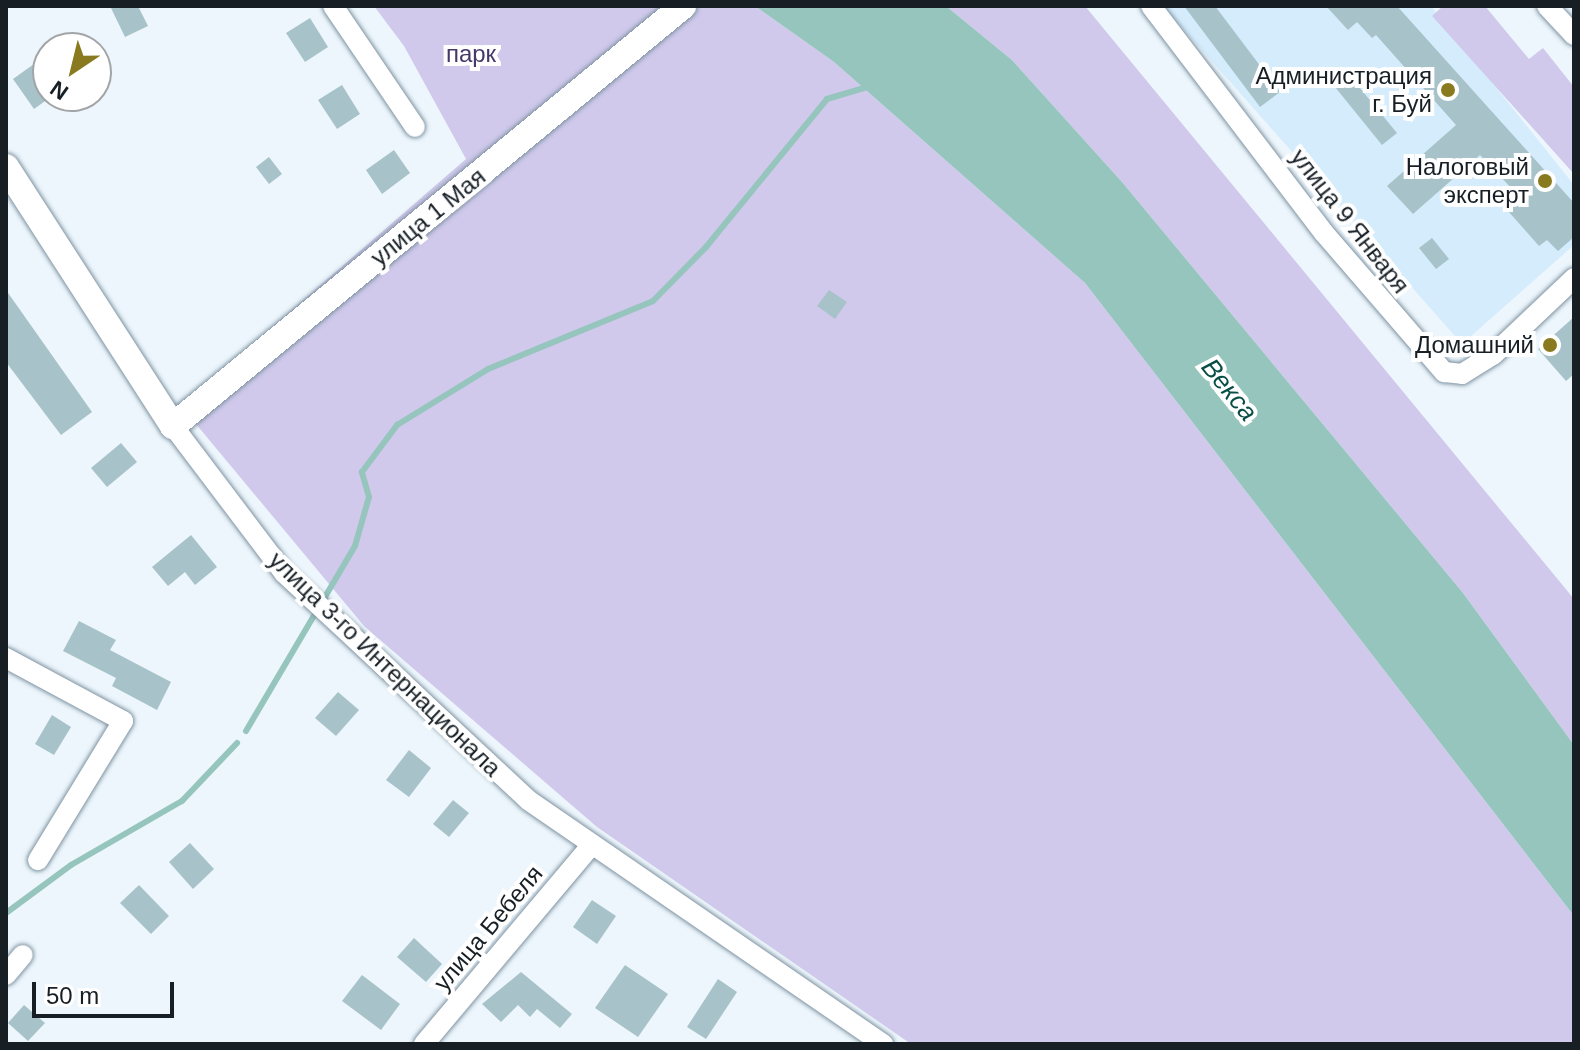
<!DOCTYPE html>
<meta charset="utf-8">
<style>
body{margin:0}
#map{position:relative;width:1580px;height:1050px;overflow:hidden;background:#edf6fc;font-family:Arial,sans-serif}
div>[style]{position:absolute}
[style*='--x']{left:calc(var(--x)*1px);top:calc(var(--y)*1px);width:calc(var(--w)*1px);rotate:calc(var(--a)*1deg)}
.built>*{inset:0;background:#d5ecfc}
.green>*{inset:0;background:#d0c9eb}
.water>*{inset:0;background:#96c5bd}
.stream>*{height:6px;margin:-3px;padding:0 3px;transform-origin:3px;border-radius:3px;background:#96c5bd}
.building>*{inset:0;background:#a7c3c9}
.roads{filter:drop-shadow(0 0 2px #7f93a2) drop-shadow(0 0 2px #7f93a2)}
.minor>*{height:20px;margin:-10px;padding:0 10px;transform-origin:10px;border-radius:10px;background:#fff}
.major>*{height:26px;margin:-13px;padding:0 13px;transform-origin:13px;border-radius:13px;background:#fff}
.dots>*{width:22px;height:22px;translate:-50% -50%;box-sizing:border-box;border:4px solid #fff;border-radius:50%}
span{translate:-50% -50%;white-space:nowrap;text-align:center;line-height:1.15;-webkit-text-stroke:8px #fff;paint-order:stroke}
.park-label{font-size:24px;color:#463969}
.poi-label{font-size:24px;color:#171f25}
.right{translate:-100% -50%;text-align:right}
.street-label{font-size:24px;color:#171f25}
.water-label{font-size:26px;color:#084e46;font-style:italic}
.frame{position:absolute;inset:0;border:8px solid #171f25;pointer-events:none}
.north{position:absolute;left:32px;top:32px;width:80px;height:80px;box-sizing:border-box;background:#fff;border:2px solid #a2a5a8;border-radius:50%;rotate:215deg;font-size:22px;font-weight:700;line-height:32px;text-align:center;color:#171f25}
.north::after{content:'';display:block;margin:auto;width:28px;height:36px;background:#897a1f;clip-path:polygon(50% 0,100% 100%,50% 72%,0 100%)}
.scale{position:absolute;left:32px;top:982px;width:142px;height:36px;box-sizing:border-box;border:4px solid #171f25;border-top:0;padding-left:10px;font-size:24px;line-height:28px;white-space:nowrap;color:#171f25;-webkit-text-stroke:6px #fff;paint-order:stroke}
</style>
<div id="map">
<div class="built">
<div style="clip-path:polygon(1163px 6px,1431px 6px,1574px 185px,1574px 245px,1462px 344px)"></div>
</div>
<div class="green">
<div style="clip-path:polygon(374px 6px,755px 6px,834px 62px,1085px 283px,1574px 916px,1574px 1044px,911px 1044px,597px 827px,364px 626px,181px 406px,466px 159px,404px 46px)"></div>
<div style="clip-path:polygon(946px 6px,1085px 6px,1574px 599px,1574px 745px,1463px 593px,1122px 182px,1012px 60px)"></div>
<div style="clip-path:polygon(1443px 6px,1485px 6px,1529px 59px,1543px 48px,1574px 87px,1574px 174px,1432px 16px)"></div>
</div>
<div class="water">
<div style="clip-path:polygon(755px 6px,946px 6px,1012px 60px,1122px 182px,1463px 593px,1574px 745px,1574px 916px,1085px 283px,834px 62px)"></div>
</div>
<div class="stream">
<div style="--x:246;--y:731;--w:215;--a:-59.5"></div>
<div style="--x:355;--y:546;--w:51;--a:-74.1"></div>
<div style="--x:369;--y:497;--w:26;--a:-106"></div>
<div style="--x:362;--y:472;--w:59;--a:-53.3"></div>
<div style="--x:397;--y:425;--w:107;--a:-31.6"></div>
<div style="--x:488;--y:369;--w:178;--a:-22.4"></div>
<div style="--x:653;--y:301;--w:76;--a:-45.5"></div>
<div style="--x:706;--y:247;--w:191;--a:-50.7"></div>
<div style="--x:827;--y:99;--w:46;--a:-16.5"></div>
<div style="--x:6;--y:913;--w:81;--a:-36.4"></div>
<div style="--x:71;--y:865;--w:128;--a:-30"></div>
<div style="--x:182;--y:801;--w:80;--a:-46.5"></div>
</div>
<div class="building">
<div style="clip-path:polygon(110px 6px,138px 6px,148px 26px,125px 37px)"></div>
<div style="clip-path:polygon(1184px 6px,1215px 6px,1280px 92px,1260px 107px)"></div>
<div style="clip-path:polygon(1326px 6px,1397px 6px,1574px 203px,1574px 237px,1558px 251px,1547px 240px,1539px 246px,1500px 202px,1513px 190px,1480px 155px,1413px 214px,1387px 186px,1456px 125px,1376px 35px,1372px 38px,1357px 22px,1348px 30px)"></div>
<div style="clip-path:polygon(310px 18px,328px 47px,305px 62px,286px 33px)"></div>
<div style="clip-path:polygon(48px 54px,48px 99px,34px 109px,13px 79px)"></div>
<div style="clip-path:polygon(1350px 76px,1397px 133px,1382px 145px,1335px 87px)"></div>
<div style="clip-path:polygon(342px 85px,360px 114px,337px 129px,318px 100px)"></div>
<div style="clip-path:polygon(394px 150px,410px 173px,382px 194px,366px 170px)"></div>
<div style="clip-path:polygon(269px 157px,282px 174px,269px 184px,256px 167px)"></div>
<div style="clip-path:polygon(1432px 238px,1449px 259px,1436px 269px,1419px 248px)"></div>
<div style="clip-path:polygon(6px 290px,92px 412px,61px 435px,6px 362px)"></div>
<div style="clip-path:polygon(829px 290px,847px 302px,835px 319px,817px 306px)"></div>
<div style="clip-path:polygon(1574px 317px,1574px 374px,1566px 381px,1538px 349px)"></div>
<div style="clip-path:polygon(121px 443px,137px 462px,107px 487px,91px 468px)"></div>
<div style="clip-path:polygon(191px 535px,217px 567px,195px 585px,185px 572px,168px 586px,152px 567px)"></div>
<div style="clip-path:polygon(79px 621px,116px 640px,110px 650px,171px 682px,157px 710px,112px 686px,116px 678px,63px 651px)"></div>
<div style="clip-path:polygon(338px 692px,359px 710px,336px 736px,315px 718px)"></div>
<div style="clip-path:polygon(52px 715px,71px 727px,54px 755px,35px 744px)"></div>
<div style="clip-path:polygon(409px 750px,431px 768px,409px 797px,386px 780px)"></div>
<div style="clip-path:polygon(453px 800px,469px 813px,449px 837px,433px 824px)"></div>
<div style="clip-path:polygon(190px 843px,214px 869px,193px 889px,169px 862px)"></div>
<div style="clip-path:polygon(139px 885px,169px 916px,151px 934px,120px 903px)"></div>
<div style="clip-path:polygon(592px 900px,616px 916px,597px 944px,573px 927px)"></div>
<div style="clip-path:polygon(414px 938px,442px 964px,426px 982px,397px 957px)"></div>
<div style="clip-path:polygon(625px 965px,668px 994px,638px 1037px,595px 1008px)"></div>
<div style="clip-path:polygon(521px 972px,572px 1014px,560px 1028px,537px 1009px,530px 1017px,518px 1005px,501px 1022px,482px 1004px)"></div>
<div style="clip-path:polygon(362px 975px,400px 1004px,381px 1030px,342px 1001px)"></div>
<div style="clip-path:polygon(718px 979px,737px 992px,706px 1039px,687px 1027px)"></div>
<div style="clip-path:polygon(24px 1005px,45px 1023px,28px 1041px,8px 1023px)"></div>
</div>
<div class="roads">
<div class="minor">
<div style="--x:333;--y:6;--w:146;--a:55.9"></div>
<div style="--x:1151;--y:6;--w:285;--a:52.7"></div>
<div style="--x:1324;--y:233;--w:184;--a:49.2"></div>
<div style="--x:1444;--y:372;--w:18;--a:6"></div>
<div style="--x:1462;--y:374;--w:36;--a:-32"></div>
<div style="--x:1493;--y:355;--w:112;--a:-43.5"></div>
<div style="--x:1547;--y:6;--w:40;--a:47"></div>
<div style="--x:173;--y:426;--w:184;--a:52.9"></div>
<div style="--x:284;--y:573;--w:333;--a:42.9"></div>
<div style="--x:528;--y:800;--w:431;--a:34.5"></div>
<div style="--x:6;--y:658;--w:133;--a:28.3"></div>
<div style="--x:123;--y:721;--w:163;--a:121.4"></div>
<div style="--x:6;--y:975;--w:26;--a:-50"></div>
<div style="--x:424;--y:1044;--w:259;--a:-49.9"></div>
</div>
<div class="major">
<div style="--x:6;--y:167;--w:308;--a:57.2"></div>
<div style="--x:173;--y:426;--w:661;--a:-39.47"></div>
</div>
</div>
<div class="dots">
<div style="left:1448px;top:90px;background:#897a1f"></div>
<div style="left:1545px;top:181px;background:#897a1f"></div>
<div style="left:1550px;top:345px;background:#897a1f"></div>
</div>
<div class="park-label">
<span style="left:471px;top:54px">парк</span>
</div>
<div class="poi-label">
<span class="right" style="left:1432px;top:90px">Администрация<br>г. Буй</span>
<span class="right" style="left:1529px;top:181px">Налоговый<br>эксперт</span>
<span class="right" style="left:1534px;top:345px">Домашний</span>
</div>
<div class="street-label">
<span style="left:428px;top:217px;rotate:-39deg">улица 1 Мая</span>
<span style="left:1350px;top:221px;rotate:52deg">улица 9 Января</span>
<span style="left:385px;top:664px;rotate:44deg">улица 3-го Интернационала</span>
<span style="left:488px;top:928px;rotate:-50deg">улица Бебеля</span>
</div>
<div class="water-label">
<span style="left:1229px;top:390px;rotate:51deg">Векса</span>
</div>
<div class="frame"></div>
<div class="north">N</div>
<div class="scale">50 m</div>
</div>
